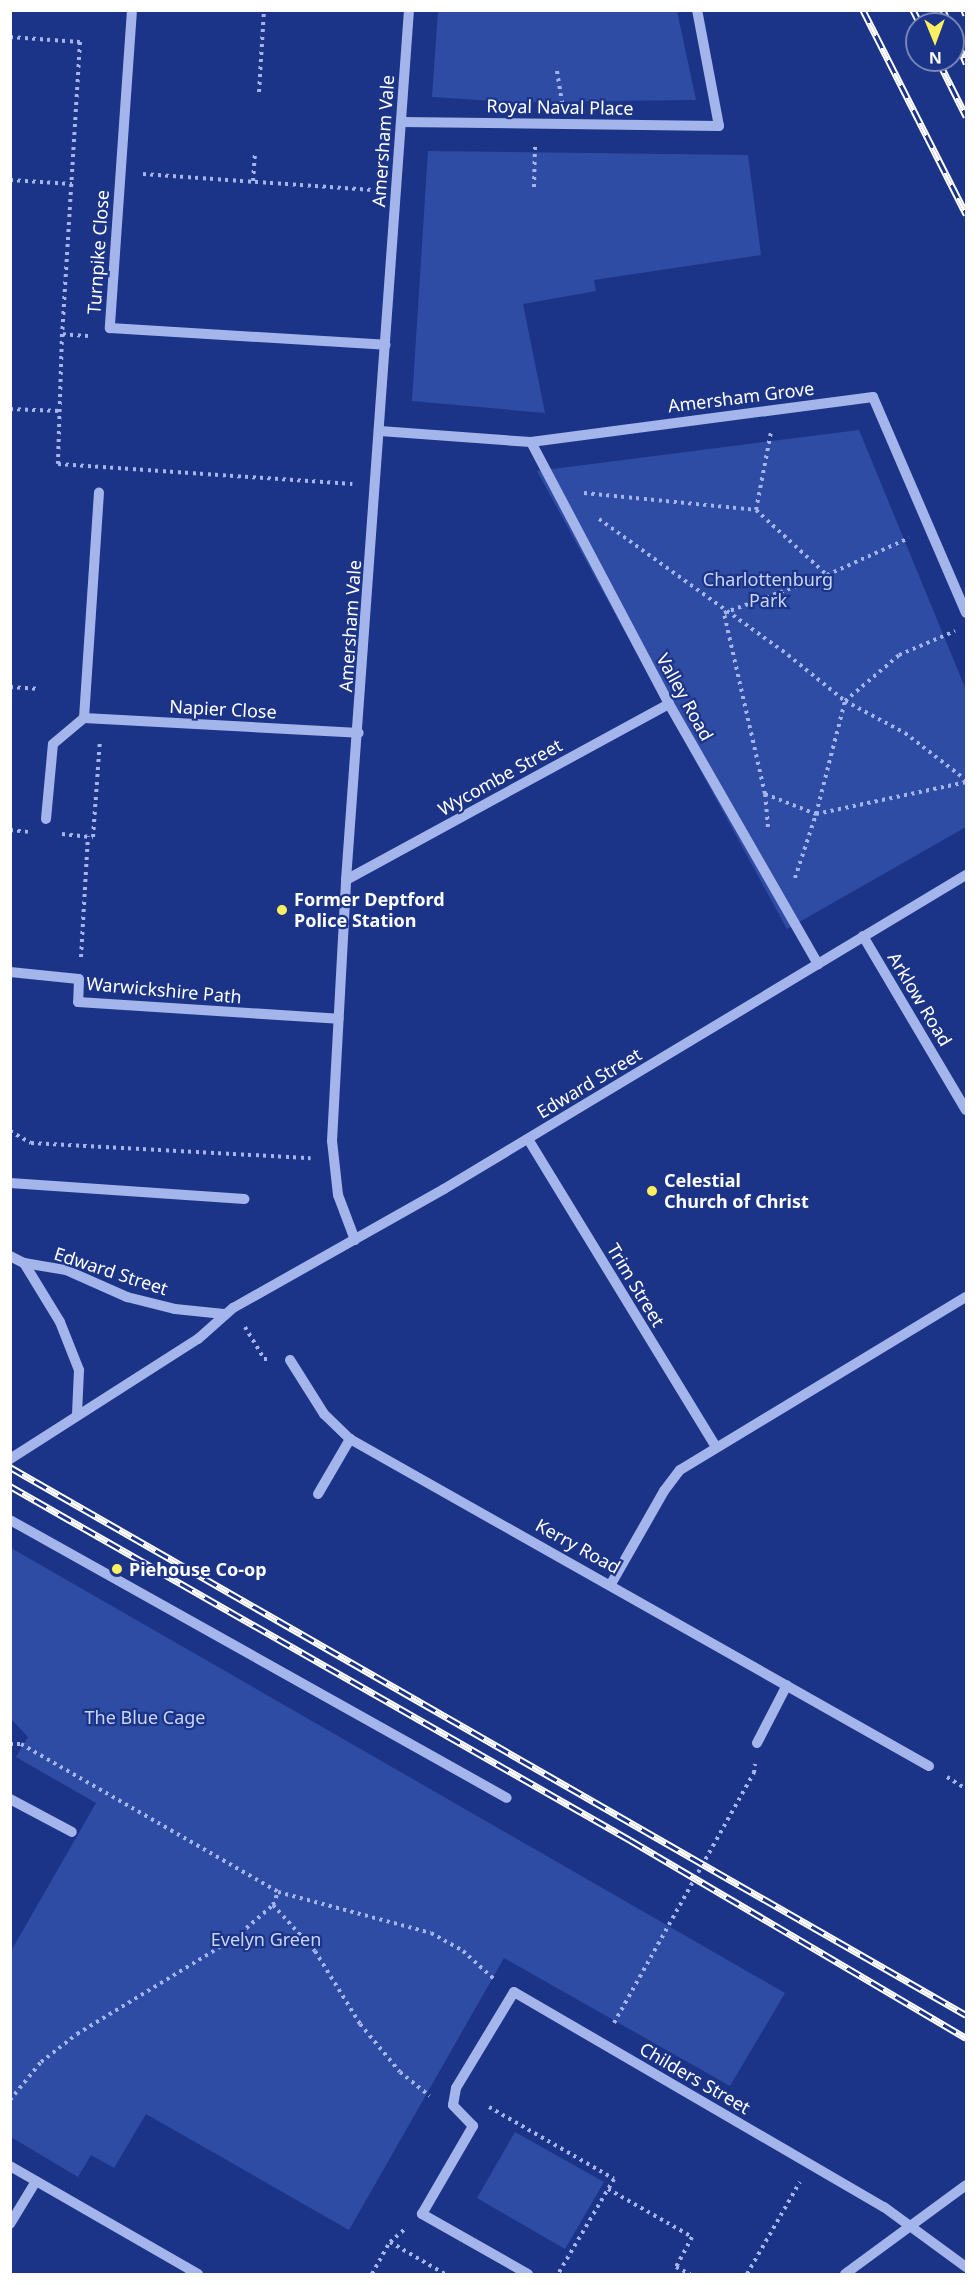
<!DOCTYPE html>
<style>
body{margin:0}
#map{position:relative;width:977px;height:2285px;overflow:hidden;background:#1c3487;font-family:"Noto Sans",sans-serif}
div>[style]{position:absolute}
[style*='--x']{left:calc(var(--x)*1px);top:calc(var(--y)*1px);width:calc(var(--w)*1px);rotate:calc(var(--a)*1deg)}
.green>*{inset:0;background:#2f4ca4}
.path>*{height:4px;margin-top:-2px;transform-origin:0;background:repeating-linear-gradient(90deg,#a4b5eb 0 3px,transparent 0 7.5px)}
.minor>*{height:10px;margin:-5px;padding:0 5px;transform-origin:5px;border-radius:5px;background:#a4b5eb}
.rail>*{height:7px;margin-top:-3.5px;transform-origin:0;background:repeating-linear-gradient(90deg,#1c3487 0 14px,#fff 0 28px);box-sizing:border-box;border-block:2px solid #fff}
.dots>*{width:16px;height:16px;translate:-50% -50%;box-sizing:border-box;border:3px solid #1c3487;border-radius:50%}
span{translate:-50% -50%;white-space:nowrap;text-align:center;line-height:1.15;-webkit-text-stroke:4.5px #1c3487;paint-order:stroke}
.street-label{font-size:18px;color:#fff}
.park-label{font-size:18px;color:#c9d5f8}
.poi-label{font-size:18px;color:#fff;font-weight:700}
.left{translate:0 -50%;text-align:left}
.frame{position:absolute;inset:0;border:12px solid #fff;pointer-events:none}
.north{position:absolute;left:905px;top:12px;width:60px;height:60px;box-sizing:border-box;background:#1c3487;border:2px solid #7785b7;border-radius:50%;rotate:179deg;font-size:16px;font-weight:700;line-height:24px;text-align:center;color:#fff}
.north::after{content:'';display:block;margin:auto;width:21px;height:27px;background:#fcf061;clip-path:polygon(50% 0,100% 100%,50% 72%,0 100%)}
</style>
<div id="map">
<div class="green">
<div style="clip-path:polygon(677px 11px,696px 100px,510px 102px,432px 97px,438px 11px)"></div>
<div style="clip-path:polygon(428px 151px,748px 155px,761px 255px,594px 280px,596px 291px,523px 304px,545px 413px,412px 401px)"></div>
<div style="clip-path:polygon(859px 430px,966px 690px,966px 827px,787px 929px,537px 471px)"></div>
<div style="clip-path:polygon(11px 1548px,785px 1993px,730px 2086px,504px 1958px,349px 2230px,146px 2114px,114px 2168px,91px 2155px,78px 2177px,11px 2137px,11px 1951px,96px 1803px,16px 1757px,28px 1737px,11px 1719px)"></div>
<div style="clip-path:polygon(515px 2132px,604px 2182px,565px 2249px,477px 2198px)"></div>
</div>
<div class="path">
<div style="--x:10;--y:37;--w:70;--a:4.1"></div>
<div style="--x:80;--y:42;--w:293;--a:93.5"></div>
<div style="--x:557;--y:71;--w:32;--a:81"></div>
<div style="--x:259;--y:92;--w:82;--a:-86.5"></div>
<div style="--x:143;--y:174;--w:230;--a:4"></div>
<div style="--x:10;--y:180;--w:62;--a:3.7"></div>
<div style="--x:253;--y:181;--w:28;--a:-86"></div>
<div style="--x:534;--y:187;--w:40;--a:-88.6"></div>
<div style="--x:88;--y:336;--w:26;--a:-176"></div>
<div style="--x:62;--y:334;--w:130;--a:91.8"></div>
<div style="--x:58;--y:464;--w:295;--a:3.9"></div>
<div style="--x:10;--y:409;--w:51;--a:2.2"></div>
<div style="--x:584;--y:493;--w:173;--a:5.6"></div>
<div style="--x:756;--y:510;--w:96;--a:42.5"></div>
<div style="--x:756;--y:510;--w:79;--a:-79.1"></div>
<div style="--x:599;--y:519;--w:233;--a:35.7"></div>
<div style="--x:788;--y:655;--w:73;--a:38.9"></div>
<div style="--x:845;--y:701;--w:68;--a:28.1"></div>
<div style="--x:905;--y:733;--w:77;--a:37.6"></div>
<div style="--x:10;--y:687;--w:30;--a:4"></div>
<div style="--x:765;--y:794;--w:55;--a:21.4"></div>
<div style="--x:816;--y:814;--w:153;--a:-12"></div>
<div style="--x:768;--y:827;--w:33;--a:-95"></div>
<div style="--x:765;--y:794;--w:186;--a:-102.8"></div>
<div style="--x:724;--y:613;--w:110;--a:-20.3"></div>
<div style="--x:827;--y:575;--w:90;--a:-24.3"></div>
<div style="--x:10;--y:830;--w:18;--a:6"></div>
<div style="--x:62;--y:834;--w:31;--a:6"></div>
<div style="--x:93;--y:837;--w:97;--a:-85.9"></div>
<div style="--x:795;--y:878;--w:67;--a:-71.8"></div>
<div style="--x:816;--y:814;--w:117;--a:-75.6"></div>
<div style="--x:845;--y:701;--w:71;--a:-40.4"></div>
<div style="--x:899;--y:655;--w:61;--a:-23.2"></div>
<div style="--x:81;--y:957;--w:121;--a:-86.7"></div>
<div style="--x:10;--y:1131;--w:24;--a:30"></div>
<div style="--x:31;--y:1143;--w:280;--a:3.1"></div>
<div style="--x:245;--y:1327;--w:37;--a:59"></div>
<div style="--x:264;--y:1359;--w:4;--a:0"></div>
<div style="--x:10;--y:1744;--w:11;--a:0"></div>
<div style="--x:21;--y:1744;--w:297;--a:29.9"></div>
<div style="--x:278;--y:1892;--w:158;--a:15"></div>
<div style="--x:431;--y:1933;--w:37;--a:29"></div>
<div style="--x:463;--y:1951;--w:43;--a:42.2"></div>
<div style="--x:947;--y:1777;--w:22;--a:32"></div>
<div style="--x:273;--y:1905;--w:62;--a:47.6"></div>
<div style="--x:315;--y:1951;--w:86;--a:58.3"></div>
<div style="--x:360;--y:2024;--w:62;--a:50.2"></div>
<div style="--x:400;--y:2072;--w:38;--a:39"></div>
<div style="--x:614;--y:2023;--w:287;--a:-60.8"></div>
<div style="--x:754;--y:1773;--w:9;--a:-84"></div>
<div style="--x:10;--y:2100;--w:49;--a:-50.8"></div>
<div style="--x:41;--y:2062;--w:46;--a:-37.9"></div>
<div style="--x:77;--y:2034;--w:185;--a:-31.3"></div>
<div style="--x:235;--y:1938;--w:50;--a:-41"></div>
<div style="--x:273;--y:1905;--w:14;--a:-69"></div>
<div style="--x:489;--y:2107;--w:144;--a:29.9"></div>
<div style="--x:614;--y:2179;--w:110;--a:120.5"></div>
<div style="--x:608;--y:2189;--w:97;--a:29.7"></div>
<div style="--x:692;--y:2237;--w:34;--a:118"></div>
<div style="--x:676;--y:2267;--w:16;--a:27"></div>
<div style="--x:390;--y:2242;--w:64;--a:30.2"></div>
<div style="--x:372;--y:2274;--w:37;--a:-61"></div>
<div style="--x:390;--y:2242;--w:21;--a:-41"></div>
<div style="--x:747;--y:2274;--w:106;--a:-60.1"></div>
</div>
<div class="minor">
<div style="--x:132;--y:10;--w:319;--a:94"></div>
<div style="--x:110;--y:328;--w:276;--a:3.5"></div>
<div style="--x:401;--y:122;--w:318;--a:0.7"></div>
<div style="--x:719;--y:126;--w:118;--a:-100.7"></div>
<div style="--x:380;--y:431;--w:151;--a:4.2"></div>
<div style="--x:531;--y:442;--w:345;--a:-7.5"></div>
<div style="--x:873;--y:397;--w:235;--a:66.7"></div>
<div style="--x:531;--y:442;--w:296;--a:62.2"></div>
<div style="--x:669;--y:704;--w:300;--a:60.2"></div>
<div style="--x:84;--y:718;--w:226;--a:-86.2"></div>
<div style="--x:46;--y:819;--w:75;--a:-84.7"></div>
<div style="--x:53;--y:744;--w:40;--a:-40"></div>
<div style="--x:84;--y:718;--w:275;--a:3.1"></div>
<div style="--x:346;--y:880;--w:368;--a:-28.6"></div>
<div style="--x:863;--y:936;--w:202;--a:59.4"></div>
<div style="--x:10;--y:972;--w:69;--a:5.8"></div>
<div style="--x:79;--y:979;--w:23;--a:92"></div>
<div style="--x:78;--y:1002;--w:261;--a:3.7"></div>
<div style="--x:528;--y:1139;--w:361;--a:58.6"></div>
<div style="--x:10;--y:1183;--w:235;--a:3.9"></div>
<div style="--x:355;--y:1240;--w:48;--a:-110.7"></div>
<div style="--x:338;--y:1195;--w:54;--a:-96.3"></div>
<div style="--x:332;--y:1141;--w:261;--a:-86.9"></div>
<div style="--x:346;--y:880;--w:872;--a:-85.86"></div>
<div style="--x:10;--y:1256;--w:16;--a:27"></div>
<div style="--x:24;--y:1263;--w:69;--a:58.6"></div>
<div style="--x:60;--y:1322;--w:52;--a:68.4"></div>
<div style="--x:79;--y:1370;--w:44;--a:92.6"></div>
<div style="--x:24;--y:1263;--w:43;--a:9.5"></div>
<div style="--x:66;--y:1270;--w:67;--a:23.9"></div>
<div style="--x:127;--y:1297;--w:49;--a:14"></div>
<div style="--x:175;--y:1309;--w:49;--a:5.8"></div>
<div style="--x:290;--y:1360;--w:64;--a:57.8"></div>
<div style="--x:324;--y:1414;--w:36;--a:44"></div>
<div style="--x:350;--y:1439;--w:665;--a:29.46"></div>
<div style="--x:10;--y:1459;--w:223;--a:-32.6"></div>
<div style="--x:198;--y:1339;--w:47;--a:-41.5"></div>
<div style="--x:233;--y:1308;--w:242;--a:-29.4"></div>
<div style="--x:444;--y:1189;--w:609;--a:-31.03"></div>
<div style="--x:318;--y:1494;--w:64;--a:-59.8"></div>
<div style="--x:10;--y:1520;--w:569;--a:29.22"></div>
<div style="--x:611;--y:1584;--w:107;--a:-60.3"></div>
<div style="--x:664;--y:1491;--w:26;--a:-53"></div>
<div style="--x:680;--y:1470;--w:334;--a:-31.2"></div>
<div style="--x:757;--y:1743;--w:65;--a:-62.7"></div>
<div style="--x:10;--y:1799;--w:70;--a:28"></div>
<div style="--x:10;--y:2166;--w:217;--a:29.9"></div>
<div style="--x:10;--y:2224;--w:50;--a:-58.8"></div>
<div style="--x:528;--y:2274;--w:122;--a:-150.5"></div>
<div style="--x:422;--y:2214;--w:102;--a:-59.9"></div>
<div style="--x:473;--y:2126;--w:29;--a:-134"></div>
<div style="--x:453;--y:2105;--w:17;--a:-80"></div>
<div style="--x:456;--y:2088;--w:112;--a:-58.9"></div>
<div style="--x:514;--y:1992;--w:428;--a:30.2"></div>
<div style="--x:884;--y:2207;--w:102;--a:36.2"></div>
<div style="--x:845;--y:2274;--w:150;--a:-36.3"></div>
</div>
<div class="rail">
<div style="--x:863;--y:10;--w:229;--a:63.2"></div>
<div style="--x:913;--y:10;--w:16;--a:63"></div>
<div style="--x:943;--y:10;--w:15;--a:67"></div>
<div style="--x:964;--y:10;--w:5;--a:68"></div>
<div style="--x:953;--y:32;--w:34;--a:67"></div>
<div style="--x:938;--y:60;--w:63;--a:63.4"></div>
<div style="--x:10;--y:1467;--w:1102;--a:29.82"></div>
<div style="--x:10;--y:1486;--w:714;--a:29.72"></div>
<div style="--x:630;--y:1840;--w:390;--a:30.5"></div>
</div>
<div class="dots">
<div style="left:282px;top:910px;background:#fcf061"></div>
<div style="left:652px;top:1191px;background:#fcf061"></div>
<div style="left:117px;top:1569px;background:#fcf061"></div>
</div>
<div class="street-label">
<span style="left:560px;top:107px;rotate:1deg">Royal Naval Place</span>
<span style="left:383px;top:141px;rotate:-86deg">Amersham Vale</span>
<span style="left:98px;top:252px;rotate:-86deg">Turnpike Close</span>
<span style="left:741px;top:397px;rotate:-7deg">Amersham Grove</span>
<span style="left:350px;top:626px;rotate:-86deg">Amersham Vale</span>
<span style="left:685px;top:697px;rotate:61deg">Valley Road</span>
<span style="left:223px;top:709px;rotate:3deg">Napier Close</span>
<span style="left:500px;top:777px;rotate:-29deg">Wycombe Street</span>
<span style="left:164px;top:990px;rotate:5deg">Warwickshire Path</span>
<span style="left:920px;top:999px;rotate:59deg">Arklow Road</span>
<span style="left:589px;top:1083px;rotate:-31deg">Edward Street</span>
<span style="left:111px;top:1271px;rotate:18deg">Edward Street</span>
<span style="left:636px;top:1285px;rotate:59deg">Trim Street</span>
<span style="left:578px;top:1546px;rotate:29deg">Kerry Road</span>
<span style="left:695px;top:2078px;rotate:30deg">Childers Street</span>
</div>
<div class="park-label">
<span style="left:768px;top:590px">Charlottenburg<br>Park</span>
<span style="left:145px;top:1717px">The Blue Cage</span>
<span style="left:266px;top:1939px">Evelyn Green</span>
</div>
<div class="poi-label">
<span class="left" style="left:294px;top:910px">Former Deptford<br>Police Station</span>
<span class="left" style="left:664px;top:1191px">Celestial<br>Church of Christ</span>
<span class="left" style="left:129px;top:1569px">Piehouse Co-op</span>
</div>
<div class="frame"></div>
<div class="north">N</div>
</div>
